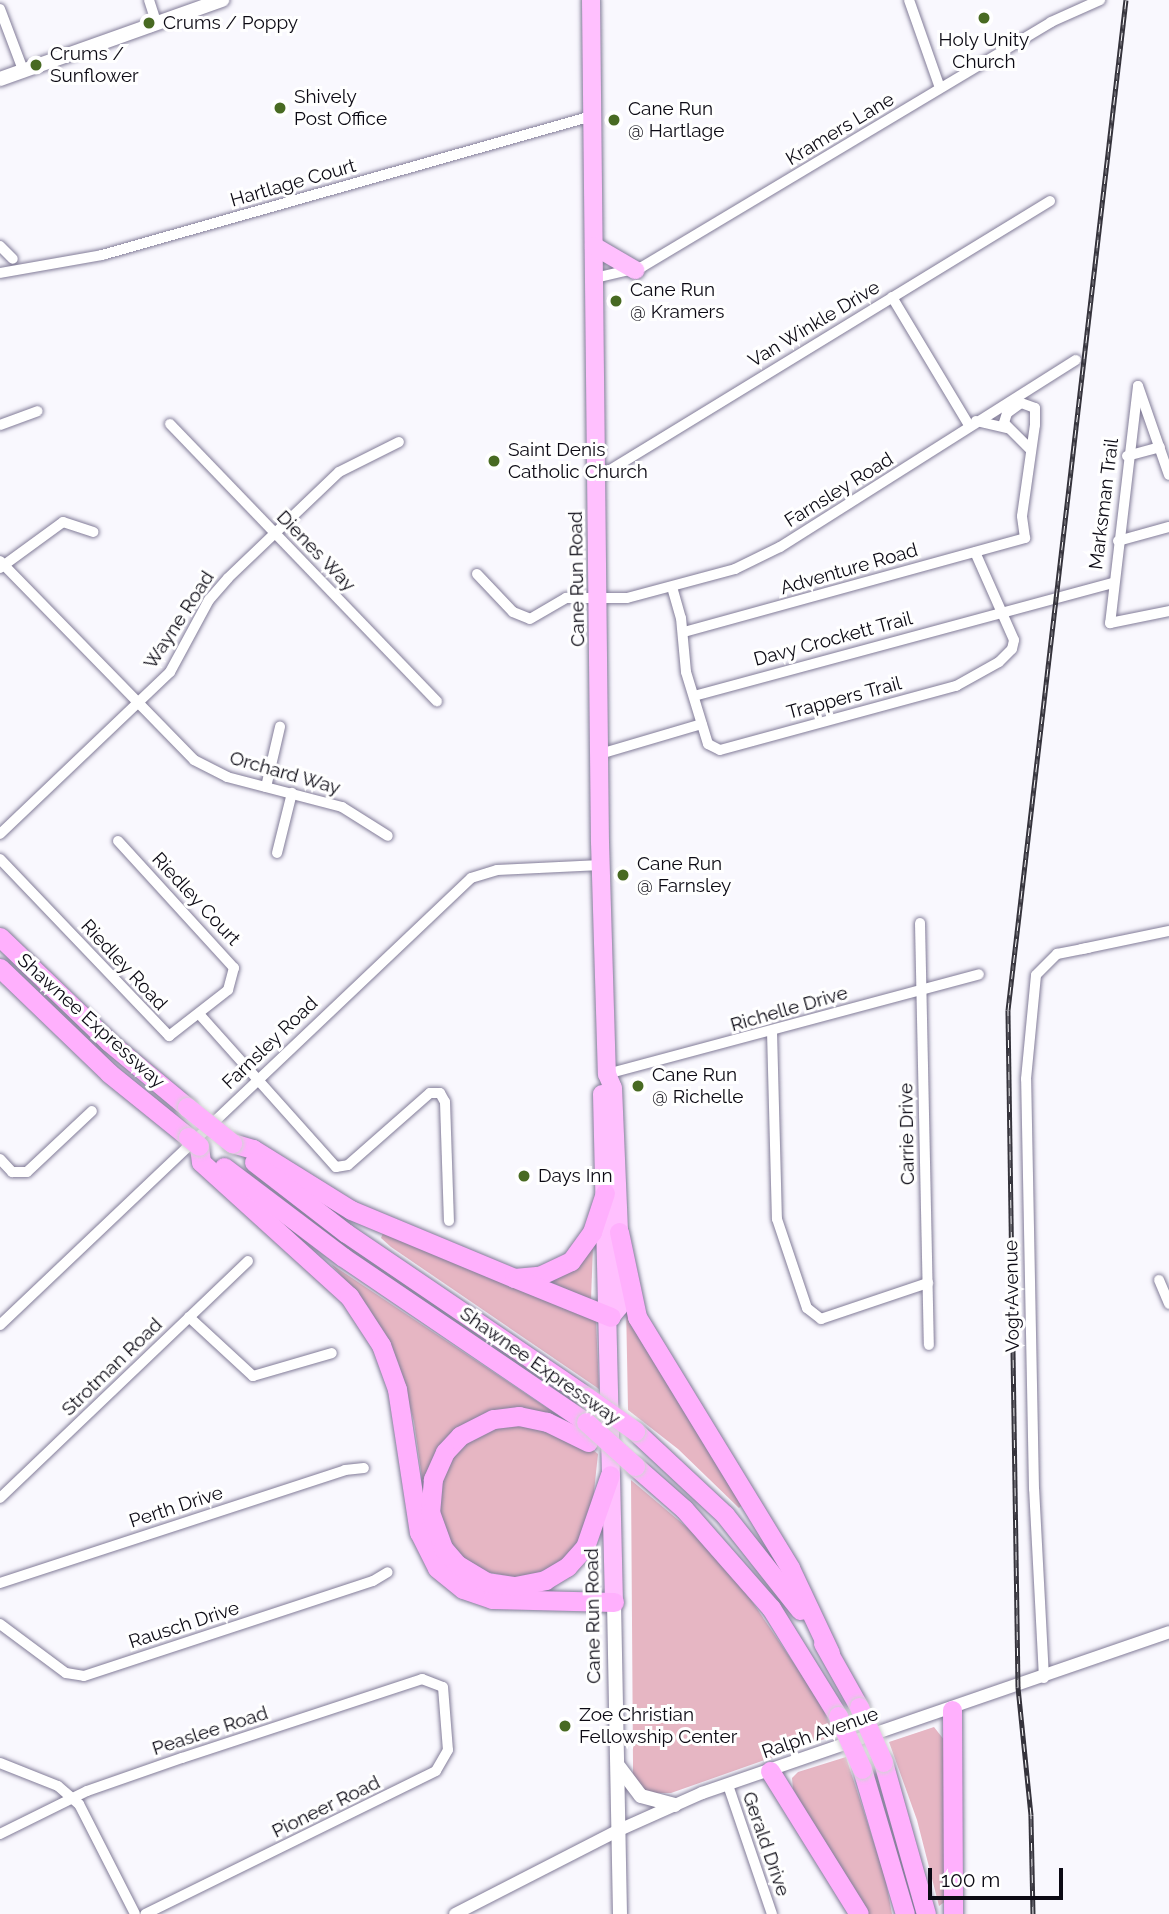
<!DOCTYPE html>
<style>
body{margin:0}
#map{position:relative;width:1169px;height:1914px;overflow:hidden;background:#f9f8fe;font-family:Raleway,sans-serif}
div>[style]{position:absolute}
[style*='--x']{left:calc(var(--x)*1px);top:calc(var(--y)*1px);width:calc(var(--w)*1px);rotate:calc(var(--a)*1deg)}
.green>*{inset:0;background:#e6b6c3}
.roads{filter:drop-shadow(0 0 2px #827c98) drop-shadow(0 0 2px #827c98)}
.minor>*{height:10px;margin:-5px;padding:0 5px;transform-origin:5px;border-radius:5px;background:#fff}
.tertiary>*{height:12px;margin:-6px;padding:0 6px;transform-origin:6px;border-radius:6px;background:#fff}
.secondary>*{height:14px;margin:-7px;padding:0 7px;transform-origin:7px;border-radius:7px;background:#fff}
.trunk>*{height:18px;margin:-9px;padding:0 9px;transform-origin:9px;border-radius:9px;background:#ffc0fe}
.motorway>*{height:19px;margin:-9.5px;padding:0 9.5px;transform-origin:9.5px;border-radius:9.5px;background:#ffb0fd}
.rail>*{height:5px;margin-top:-2.5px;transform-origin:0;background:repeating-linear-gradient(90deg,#fff 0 8px,#35333c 0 16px);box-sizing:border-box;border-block:2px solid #35333c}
.bridges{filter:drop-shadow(0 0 2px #d3d3d5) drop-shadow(0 0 2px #d3d3d5)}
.motorway-bridge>*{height:19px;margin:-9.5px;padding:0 9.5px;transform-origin:9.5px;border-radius:9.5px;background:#ffb0fd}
.dots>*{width:19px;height:19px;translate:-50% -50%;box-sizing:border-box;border:4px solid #fff;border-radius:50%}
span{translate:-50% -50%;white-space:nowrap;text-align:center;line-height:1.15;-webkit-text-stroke:6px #fff;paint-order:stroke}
.poi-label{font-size:19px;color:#0c0a14}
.left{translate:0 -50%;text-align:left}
.street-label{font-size:19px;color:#0c0a14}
.scale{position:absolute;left:928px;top:1868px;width:135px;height:32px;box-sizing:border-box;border:4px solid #0c0a14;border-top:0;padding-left:9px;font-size:21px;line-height:24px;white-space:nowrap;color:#0c0a14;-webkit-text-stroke:5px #fff;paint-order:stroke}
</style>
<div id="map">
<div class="green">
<div style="clip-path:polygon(383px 1233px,596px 1321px,599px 1389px,391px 1247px,381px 1238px)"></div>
<div style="clip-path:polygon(593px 1246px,591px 1300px,548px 1281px)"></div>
<div style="clip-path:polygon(331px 1264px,553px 1412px,562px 1420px,498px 1412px,423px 1485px,414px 1422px,398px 1362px,369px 1308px)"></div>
<div style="clip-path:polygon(626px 1303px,745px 1502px,739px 1508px,678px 1449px,628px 1410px)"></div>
<div style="clip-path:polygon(520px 1421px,587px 1445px,598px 1454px,591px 1520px,564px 1562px,522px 1579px,477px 1570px,447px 1541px,436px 1508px,444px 1465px,470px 1435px)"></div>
<div style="clip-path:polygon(631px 1480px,696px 1535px,745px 1591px,816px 1696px,836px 1735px,671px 1793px,647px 1793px,633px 1775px,633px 1764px)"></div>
<div style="clip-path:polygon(934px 1727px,945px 1741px,946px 1901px,939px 1906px,917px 1820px,889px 1742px)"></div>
<div style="clip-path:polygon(846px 1757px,885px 1877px,892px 1914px,866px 1914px,793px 1789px,792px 1778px,798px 1772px)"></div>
</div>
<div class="roads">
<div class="minor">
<div style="--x:149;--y:0;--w:22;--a:72"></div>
<div style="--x:909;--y:0;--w:93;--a:70.6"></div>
<div style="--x:0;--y:9;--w:65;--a:69.3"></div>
<div style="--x:0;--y:246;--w:18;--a:45"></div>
<div style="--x:0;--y:273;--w:104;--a:-10"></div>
<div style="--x:102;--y:255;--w:509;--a:-15.84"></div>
<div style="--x:595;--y:278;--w:48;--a:-13.2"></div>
<div style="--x:642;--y:267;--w:477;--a:-30.9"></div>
<div style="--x:1051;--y:22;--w:54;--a:-24.2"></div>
<div style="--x:892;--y:297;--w:149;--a:59"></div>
<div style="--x:1138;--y:386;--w:239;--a:96.7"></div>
<div style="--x:1110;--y:623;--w:60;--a:-11.5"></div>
<div style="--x:1138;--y:386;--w:94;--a:70.8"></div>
<div style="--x:976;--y:421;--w:32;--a:13"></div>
<div style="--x:170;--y:424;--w:385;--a:46.1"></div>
<div style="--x:0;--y:425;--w:40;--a:-20.2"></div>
<div style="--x:1127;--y:456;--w:34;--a:-15"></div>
<div style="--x:597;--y:478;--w:531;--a:-31.44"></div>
<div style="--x:1118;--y:541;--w:53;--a:-15.4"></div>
<div style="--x:0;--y:561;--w:278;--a:45.7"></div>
<div style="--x:194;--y:760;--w:37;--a:27"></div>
<div style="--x:227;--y:777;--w:119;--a:14.6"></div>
<div style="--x:342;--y:807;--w:54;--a:32.2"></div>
<div style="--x:0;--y:568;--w:78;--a:-36.1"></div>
<div style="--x:63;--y:522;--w:32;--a:18"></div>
<div style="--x:477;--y:574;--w:52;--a:46.5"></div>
<div style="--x:513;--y:612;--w:18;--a:22"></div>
<div style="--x:530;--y:619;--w:42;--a:-30.3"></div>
<div style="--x:566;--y:598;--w:61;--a:0"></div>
<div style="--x:627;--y:598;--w:112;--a:-15"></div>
<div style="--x:735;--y:569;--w:50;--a:-26.1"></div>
<div style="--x:780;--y:547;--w:350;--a:-32.3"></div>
<div style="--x:672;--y:587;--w:32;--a:74"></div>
<div style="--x:681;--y:618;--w:54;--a:84.7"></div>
<div style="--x:686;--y:672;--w:75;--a:73"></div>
<div style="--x:708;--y:744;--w:13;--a:27"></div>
<div style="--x:720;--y:750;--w:245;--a:-15.2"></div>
<div style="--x:956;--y:686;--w:49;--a:-29.2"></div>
<div style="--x:999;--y:662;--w:18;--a:-45"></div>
<div style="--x:1012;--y:649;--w:9;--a:-77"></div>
<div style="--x:1014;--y:640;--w:96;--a:-113.9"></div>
<div style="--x:684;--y:632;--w:354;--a:-15.4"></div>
<div style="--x:1025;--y:538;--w:22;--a:-98"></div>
<div style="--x:1022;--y:516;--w:92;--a:-81.9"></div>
<div style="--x:1035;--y:425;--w:17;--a:-90"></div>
<div style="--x:1035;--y:408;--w:15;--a:-160"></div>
<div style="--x:1021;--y:403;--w:17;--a:144"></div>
<div style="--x:1007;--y:413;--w:10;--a:107"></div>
<div style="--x:1004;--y:423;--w:38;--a:45"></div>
<div style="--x:694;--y:696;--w:434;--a:-15.1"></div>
<div style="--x:600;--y:754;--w:106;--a:-16.4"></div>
<div style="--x:266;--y:787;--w:62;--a:-76.9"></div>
<div style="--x:0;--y:834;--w:235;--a:-43.6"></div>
<div style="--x:170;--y:672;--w:82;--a:-61.6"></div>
<div style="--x:209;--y:600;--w:29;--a:-49"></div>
<div style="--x:228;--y:578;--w:153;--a:-43.7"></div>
<div style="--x:339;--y:472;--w:67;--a:-26.6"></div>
<div style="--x:277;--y:853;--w:62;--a:-76"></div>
<div style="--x:0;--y:859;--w:245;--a:46.3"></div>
<div style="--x:169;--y:1036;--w:75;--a:-37.9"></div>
<div style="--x:228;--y:990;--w:23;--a:-75"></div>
<div style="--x:234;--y:968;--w:172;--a:-132.4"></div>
<div style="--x:920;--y:923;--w:422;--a:88.8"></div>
<div style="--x:1082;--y:949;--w:89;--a:-11.7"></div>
<div style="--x:200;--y:1015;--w:204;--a:48.2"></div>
<div style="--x:336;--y:1167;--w:12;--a:-9"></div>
<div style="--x:348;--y:1165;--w:109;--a:-41.3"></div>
<div style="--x:430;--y:1093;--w:10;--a:0"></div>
<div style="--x:440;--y:1093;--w:10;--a:61"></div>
<div style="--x:445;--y:1102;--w:119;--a:88.1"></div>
<div style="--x:772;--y:1031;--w:188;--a:88.5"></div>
<div style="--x:777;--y:1219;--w:94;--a:71.4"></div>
<div style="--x:807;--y:1308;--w:18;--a:38"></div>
<div style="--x:821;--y:1319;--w:113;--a:-18.6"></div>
<div style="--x:607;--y:1074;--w:385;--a:-15"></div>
<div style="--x:0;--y:1159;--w:18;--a:47"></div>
<div style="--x:12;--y:1172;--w:15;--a:0"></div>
<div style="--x:27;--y:1172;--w:89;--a:-43.2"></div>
<div style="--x:1159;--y:1280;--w:26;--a:67"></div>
<div style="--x:189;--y:1317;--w:87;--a:42.7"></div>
<div style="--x:253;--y:1376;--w:82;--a:-16.2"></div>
<div style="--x:0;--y:1325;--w:649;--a:-43.5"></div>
<div style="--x:471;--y:878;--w:27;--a:-17"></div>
<div style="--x:497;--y:870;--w:104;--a:-2.8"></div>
<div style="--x:0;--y:1498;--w:343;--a:-43.7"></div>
<div style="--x:0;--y:1583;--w:363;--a:-18.1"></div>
<div style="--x:345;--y:1470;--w:19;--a:-6"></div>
<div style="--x:0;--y:1624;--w:82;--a:36.6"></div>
<div style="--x:66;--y:1673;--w:18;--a:9"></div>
<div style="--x:84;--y:1676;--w:304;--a:-18.2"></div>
<div style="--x:373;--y:1581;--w:17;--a:-31"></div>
<div style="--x:1044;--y:1678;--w:189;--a:-93"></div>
<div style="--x:1034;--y:1489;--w:410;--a:-91.1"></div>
<div style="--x:1026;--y:1079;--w:104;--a:-84.5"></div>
<div style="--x:1036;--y:975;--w:30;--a:-45"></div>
<div style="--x:1057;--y:954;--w:32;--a:-11"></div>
<div style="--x:0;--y:1763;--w:62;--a:21.6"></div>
<div style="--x:58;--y:1786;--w:28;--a:41"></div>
<div style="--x:79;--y:1804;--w:123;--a:63"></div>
<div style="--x:728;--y:1785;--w:136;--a:71.2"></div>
<div style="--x:0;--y:1834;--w:97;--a:-26.3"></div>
<div style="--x:87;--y:1791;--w:101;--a:-19.2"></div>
<div style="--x:182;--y:1758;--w:253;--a:-18.2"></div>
<div style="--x:422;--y:1679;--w:22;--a:21"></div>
<div style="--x:443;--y:1687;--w:63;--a:85.5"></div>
<div style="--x:448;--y:1750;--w:24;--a:120"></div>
<div style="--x:436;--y:1771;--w:324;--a:153.8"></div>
</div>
<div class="tertiary">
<div style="--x:455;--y:1914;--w:184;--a:-27.1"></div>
<div style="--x:619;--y:1830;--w:91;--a:-24"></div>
<div style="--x:702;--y:1793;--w:494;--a:-19"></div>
</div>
<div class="secondary">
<div style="--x:0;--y:79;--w:236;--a:-19.6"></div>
<div style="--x:614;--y:1602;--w:312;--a:88.9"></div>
<div style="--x:619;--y:1767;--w:36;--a:53"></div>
<div style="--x:641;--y:1796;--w:35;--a:15"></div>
</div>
<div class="trunk">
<div style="--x:591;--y:0;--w:842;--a:89.39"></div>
<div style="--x:600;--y:842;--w:232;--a:88.3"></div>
<div style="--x:607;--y:1074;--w:15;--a:67"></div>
<div style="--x:613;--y:1088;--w:144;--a:87.6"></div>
<div style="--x:619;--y:1232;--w:75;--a:90"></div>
<div style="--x:619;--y:1307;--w:13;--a:129"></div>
<div style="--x:594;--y:246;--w:48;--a:30.3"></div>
<div style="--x:602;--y:1094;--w:508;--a:88.65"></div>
</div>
<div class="motorway">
<div style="--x:0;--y:937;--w:151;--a:43.9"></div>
<div style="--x:109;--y:1042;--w:102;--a:39.8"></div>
<div style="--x:0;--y:968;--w:151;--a:43.9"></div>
<div style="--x:109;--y:1073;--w:102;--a:39"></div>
<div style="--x:232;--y:1143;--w:22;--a:16"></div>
<div style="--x:253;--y:1149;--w:115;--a:31.9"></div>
<div style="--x:351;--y:1210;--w:177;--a:22.6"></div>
<div style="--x:514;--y:1278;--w:25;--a:-5"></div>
<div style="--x:539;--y:1276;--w:35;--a:-25"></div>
<div style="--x:571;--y:1261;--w:36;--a:-54"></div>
<div style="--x:592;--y:1232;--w:41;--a:-71.6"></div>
<div style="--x:199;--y:1146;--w:16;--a:83"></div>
<div style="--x:201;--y:1162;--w:200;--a:42.2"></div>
<div style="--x:349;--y:1296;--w:59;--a:56.9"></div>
<div style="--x:381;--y:1345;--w:47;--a:70"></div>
<div style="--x:397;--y:1389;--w:145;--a:81.3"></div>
<div style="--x:419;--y:1532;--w:40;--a:63.4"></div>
<div style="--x:437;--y:1568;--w:33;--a:39"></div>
<div style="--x:463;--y:1589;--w:31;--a:19"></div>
<div style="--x:492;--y:1599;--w:122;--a:1.4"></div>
<div style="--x:254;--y:1162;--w:116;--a:37.7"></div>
<div style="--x:346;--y:1233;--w:292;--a:34.2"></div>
<div style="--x:224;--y:1167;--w:149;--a:37.1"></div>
<div style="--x:343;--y:1257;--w:294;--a:34.2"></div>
<div style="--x:619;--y:1232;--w:87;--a:78"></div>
<div style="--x:637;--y:1317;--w:294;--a:58.6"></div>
<div style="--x:790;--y:1568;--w:94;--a:64.8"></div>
<div style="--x:517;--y:1279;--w:101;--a:22"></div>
<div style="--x:635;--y:1431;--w:123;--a:43"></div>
<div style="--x:725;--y:1515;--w:121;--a:51.7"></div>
<div style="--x:588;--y:1442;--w:46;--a:-154"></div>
<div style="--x:547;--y:1422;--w:29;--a:-168"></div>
<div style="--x:519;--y:1416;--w:26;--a:173"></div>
<div style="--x:493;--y:1419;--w:37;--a:153"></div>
<div style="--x:460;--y:1436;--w:22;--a:133"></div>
<div style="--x:445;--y:1452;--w:30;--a:114"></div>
<div style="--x:433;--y:1479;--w:33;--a:95"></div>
<div style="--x:430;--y:1512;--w:38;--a:70"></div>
<div style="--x:443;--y:1548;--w:23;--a:49"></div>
<div style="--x:458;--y:1565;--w:33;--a:31"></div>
<div style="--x:486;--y:1582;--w:29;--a:8"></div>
<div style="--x:515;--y:1586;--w:31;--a:-11"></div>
<div style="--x:545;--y:1580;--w:26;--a:-31"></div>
<div style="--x:567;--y:1567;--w:27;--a:-48"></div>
<div style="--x:585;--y:1547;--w:76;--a:-70.9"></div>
<div style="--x:635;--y:1466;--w:65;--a:41.3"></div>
<div style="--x:684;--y:1509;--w:132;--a:48.7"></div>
<div style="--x:771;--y:1608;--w:127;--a:58.2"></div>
<div style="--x:823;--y:1643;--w:73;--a:60.6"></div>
<div style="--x:952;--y:1710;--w:204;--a:89.7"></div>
<div style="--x:883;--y:1762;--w:158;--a:74.2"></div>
<div style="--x:862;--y:1769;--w:151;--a:73.5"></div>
<div style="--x:770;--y:1771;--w:168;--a:58.1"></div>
</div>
</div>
<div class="rail">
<div style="--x:1033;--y:1914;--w:99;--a:-91.2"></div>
<div style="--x:1031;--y:1815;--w:129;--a:-95.8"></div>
<div style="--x:1018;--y:1687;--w:677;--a:-90.85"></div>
<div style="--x:1008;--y:1010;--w:1017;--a:-83.34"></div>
</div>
<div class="bridges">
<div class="motorway-bridge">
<div style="--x:187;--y:1107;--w:58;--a:38.7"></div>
<div style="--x:188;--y:1137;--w:14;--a:39"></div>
<div style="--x:587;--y:1397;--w:59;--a:35.3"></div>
<div style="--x:586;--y:1422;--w:66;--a:41.9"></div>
<div style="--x:859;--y:1707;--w:60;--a:66.4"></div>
<div style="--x:838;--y:1716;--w:58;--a:65.6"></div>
</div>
</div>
<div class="dots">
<div style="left:984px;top:18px;background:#486a22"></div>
<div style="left:149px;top:23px;background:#486a22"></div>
<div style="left:36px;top:65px;background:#486a22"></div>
<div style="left:280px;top:108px;background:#486a22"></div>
<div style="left:614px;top:120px;background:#486a22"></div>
<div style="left:616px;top:301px;background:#486a22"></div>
<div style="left:494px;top:461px;background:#486a22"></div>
<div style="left:623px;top:875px;background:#486a22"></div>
<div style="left:638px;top:1086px;background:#486a22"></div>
<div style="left:524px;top:1176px;background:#486a22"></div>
<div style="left:565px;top:1726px;background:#486a22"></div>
</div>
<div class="poi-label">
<span class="left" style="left:163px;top:23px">Crums / Poppy</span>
<span style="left:984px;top:51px">Holy Unity<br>Church</span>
<span class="left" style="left:50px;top:65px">Crums /<br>Sunflower</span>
<span class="left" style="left:294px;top:108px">Shively<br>Post Office</span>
<span class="left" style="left:628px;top:120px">Cane Run<br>@ Hartlage</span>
<span class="left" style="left:630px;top:301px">Cane Run<br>@ Kramers</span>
<span class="left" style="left:508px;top:461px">Saint Denis<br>Catholic Church</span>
<span class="left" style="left:637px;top:875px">Cane Run<br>@ Farnsley</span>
<span class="left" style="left:652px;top:1086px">Cane Run<br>@ Richelle</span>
<span class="left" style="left:538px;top:1176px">Days Inn</span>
<span class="left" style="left:579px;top:1726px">Zoe Christian<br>Fellowship Center</span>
</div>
<div class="street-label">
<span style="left:840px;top:129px;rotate:-31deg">Kramers Lane</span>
<span style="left:293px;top:183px;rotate:-16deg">Hartlage Court</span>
<span style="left:814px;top:324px;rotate:-31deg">Van Winkle Drive</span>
<span style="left:839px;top:490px;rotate:-32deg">Farnsley Road</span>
<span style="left:1104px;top:504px;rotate:-83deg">Marksman Trail</span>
<span style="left:316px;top:551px;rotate:46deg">Dienes Way</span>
<span style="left:849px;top:569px;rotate:-16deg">Adventure Road</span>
<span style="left:577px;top:579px;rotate:-91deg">Cane Run Road</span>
<span style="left:179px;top:620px;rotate:-57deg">Wayne Road</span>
<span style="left:833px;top:639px;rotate:-15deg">Davy Crockett Trail</span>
<span style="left:844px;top:698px;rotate:-15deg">Trappers Trail</span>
<span style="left:285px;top:773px;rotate:16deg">Orchard Way</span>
<span style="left:196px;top:899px;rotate:47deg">Riedley Court</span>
<span style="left:124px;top:965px;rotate:47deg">Riedley Road</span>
<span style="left:789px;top:1009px;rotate:-16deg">Richelle Drive</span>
<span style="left:91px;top:1021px;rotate:42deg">Shawnee Expressway</span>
<span style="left:270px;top:1043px;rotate:-44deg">Farnsley Road</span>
<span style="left:907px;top:1134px;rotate:-91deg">Carrie Drive</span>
<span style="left:1012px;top:1296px;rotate:-91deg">Vogt Avenue</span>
<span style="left:540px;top:1366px;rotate:35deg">Shawnee Expressway</span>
<span style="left:112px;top:1367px;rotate:-44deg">Strotman Road</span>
<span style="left:176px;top:1507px;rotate:-18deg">Perth Drive</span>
<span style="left:593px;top:1616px;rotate:-91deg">Cane Run Road</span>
<span style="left:184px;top:1625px;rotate:-18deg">Rausch Drive</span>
<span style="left:210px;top:1731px;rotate:-18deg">Peaslee Road</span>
<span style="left:820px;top:1733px;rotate:-19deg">Ralph Avenue</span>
<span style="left:326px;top:1807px;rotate:-26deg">Pioneer Road</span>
<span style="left:766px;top:1844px;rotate:71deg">Gerald Drive</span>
</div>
<div class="scale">100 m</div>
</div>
